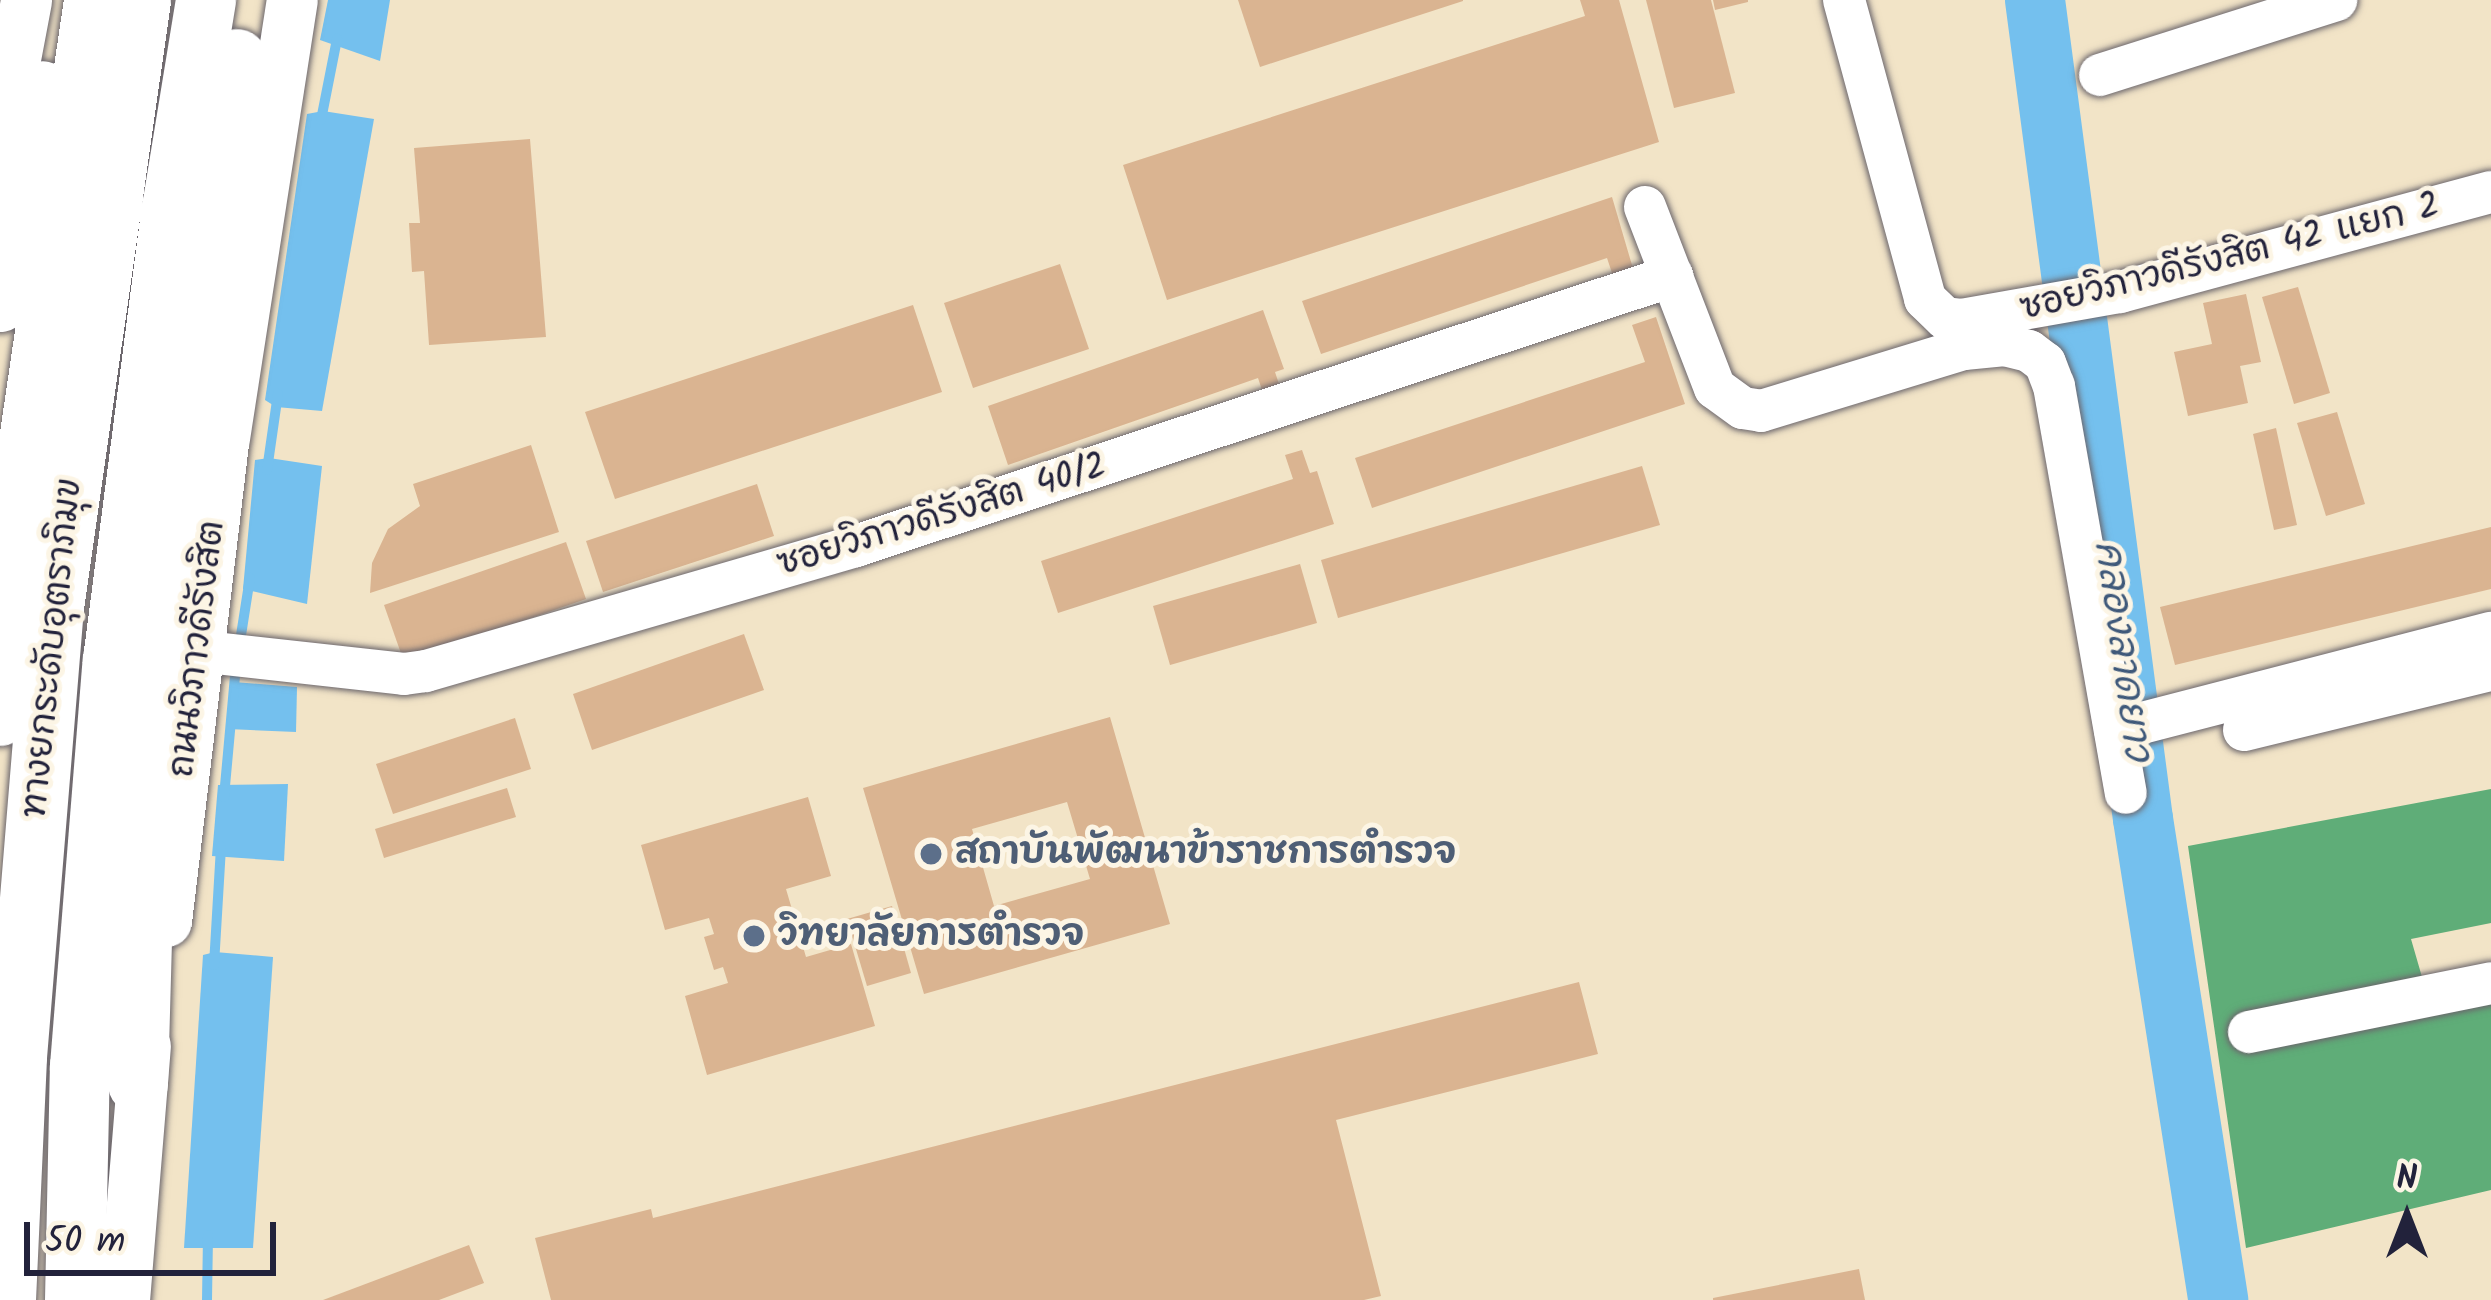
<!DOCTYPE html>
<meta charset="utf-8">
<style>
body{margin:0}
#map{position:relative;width:2491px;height:1300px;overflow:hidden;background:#f2e4c7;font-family:Kalam,"Playpen Sans Thai",sans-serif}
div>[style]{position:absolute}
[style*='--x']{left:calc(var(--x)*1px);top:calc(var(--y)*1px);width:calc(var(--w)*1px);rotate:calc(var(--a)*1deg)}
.forest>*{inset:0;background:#5fad78}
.water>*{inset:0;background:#74c0ee}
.stream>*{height:10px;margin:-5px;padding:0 5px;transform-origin:5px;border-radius:5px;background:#74c0ee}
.river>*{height:60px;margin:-30px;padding:0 30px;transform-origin:30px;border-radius:30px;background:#74c0ee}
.building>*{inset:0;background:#dab491}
.roads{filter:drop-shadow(0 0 3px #6b666c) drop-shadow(0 0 3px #6b666c)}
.minor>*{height:42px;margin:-21px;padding:0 21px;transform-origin:21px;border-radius:21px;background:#fff}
.major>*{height:51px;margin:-25.5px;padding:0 25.5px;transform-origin:25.5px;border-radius:25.5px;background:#fff}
.highway>*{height:60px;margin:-30px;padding:0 30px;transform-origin:30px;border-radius:30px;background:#fff}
.dots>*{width:33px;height:33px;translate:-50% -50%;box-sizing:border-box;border:6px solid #fcf5e5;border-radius:50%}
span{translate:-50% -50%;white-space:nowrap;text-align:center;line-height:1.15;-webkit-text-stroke:10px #fcf5e5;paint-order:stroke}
.street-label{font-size:36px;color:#22223b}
.service-label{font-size:36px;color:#4e5e75;font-weight:700}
.left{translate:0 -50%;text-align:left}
.water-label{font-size:39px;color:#3f597a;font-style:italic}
.north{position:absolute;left:2347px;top:1156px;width:120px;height:120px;-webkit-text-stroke:9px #fcf5e5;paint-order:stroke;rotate:0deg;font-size:33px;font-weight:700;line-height:48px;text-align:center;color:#22223b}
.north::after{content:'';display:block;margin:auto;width:42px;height:54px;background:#22223b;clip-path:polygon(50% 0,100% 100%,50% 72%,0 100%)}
.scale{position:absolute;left:24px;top:1222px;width:252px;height:54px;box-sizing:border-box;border:6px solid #22223b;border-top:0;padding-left:15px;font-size:36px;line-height:42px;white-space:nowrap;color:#22223b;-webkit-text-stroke:9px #fcf5e5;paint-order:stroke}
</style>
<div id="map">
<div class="forest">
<div style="clip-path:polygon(2491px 789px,2491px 923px,2411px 939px,2433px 1015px,2491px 1003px,2491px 1190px,2246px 1248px,2188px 846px)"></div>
</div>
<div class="water">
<div style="clip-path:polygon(328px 0,390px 0,380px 61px,320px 40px)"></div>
<div style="clip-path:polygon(323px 111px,374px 119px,322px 411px,276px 407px,265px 400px,307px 114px)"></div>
<div style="clip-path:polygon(269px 458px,322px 466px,307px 604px,243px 589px,255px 460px)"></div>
<div style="clip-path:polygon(234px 682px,297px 687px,296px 732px,228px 729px)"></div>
<div style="clip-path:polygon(288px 784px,284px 861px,212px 856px,218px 785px)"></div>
<div style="clip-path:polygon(215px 952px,273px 957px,253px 1248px,184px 1248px,203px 955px)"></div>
</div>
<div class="stream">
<div style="--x:321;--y:120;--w:83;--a:-78.8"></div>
<div style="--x:267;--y:470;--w:77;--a:-81.8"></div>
<div style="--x:239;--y:648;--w:71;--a:-81.1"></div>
<div style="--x:224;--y:797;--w:132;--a:-84.8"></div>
<div style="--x:214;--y:965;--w:119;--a:-86.6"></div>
<div style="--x:207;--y:1300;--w:65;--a:-89.1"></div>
</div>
<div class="river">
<div style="--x:2035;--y:0;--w:826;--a:82.49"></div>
<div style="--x:2143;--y:819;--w:487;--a:81.1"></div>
</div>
<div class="building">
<div style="clip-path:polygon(1238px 0,1463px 0,1463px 1px,1260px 67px)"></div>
<div style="clip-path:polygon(1580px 0,1619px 0,1659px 142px,1167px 300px,1123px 165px,1585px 16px)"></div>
<div style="clip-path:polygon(1646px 0,1711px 0,1735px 93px,1674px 108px)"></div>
<div style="clip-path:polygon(1713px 0,1748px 0,1748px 2px,1715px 10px)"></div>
<div style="clip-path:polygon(530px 139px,546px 337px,429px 345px,424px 271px,412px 272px,409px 223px,420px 223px,414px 148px)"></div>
<div style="clip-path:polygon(1612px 197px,1634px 272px,1614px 279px,1607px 258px,1321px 354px,1302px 301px)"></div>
<div style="clip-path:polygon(1060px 264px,1089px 349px,973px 388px,944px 303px)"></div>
<div style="clip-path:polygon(2298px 287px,2330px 393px,2294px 404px,2262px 297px)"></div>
<div style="clip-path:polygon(2246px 294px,2261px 362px,2240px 366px,2248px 403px,2188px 416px,2174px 352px,2212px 344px,2203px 303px)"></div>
<div style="clip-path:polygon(913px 305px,942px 392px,615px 499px,585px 412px)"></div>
<div style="clip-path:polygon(1263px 310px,1284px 369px,1275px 372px,1282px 393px,1265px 399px,1258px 378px,1008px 465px,988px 406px)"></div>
<div style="clip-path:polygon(1656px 317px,1685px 404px,1372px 508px,1355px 458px,1645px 362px,1632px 325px)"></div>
<div style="clip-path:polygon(2337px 412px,2365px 504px,2326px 516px,2297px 423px)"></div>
<div style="clip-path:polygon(2276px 428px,2297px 525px,2274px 530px,2253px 434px)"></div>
<div style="clip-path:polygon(531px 445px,559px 532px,370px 593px,372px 563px,388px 529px,420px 506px,413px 484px)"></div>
<div style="clip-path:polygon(1302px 450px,1310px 473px,1317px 471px,1334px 524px,1058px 613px,1041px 561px,1293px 479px,1285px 455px)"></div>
<div style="clip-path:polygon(1642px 466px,1660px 525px,1338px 618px,1321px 560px)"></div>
<div style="clip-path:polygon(757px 484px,774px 536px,603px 592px,586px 541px)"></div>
<div style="clip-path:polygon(2491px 527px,2491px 589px,2175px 665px,2160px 607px)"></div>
<div style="clip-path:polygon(566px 542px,586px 599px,404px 662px,384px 605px)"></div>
<div style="clip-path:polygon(1300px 564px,1317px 623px,1170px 665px,1153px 606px)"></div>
<div style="clip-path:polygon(744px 634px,764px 690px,592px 750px,573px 694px)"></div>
<div style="clip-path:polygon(evenodd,1110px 717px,1170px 924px,924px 994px,863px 788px,1110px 717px,1067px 802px,1090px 879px,994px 906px,972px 829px,1067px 802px)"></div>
<div style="clip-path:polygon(515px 718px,531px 769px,393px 814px,376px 764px)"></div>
<div style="clip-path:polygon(507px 788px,516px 817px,384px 858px,375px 829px)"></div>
<div style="clip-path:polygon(808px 797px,831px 876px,786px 889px,806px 957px,851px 944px,875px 1026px,707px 1075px,685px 996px,728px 983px,723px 967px,714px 970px,704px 937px,714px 934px,709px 918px,665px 930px,641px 845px)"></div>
<div style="clip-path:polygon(892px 906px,911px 973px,867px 986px,847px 919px)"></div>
<div style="clip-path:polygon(1579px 982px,1598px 1054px,1336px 1120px,1381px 1296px,1364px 1300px,551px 1300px,535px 1238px,651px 1209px,653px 1218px)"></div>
<div style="clip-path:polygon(469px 1245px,484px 1283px,439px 1300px,323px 1300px)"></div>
<div style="clip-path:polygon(1859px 1269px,1865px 1300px,1713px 1300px,1713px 1298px)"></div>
</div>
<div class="roads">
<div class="minor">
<div style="--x:1844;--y:0;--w:310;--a:74.8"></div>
<div style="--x:1925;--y:299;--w:28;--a:44"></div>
<div style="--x:1945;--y:318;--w:16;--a:7"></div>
<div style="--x:1961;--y:320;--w:161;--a:-10"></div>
<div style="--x:2120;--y:292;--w:384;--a:-15.1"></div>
<div style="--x:2100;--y:75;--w:248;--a:-17.6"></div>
<div style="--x:1645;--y:207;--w:194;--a:68.9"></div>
<div style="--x:1715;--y:388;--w:34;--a:36"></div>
<div style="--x:1743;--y:408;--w:18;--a:9"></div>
<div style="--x:1761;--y:411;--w:212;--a:-17"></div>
<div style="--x:1964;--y:349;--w:41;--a:-5.6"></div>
<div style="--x:2005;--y:345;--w:25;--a:14"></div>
<div style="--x:2029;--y:351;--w:20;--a:37"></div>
<div style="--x:2045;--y:363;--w:25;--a:69"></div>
<div style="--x:2054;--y:386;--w:413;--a:80"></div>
<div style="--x:197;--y:651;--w:208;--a:6.3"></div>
<div style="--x:404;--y:674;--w:22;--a:-8"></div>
<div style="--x:426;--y:671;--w:448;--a:-16.2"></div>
<div style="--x:856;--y:546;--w:860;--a:-18.31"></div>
<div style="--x:2115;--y:730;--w:388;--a:-14.5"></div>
<div style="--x:2244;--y:730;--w:254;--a:-13.7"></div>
<div style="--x:2249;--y:1032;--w:247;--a:-11.4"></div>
</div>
<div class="major">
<div style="--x:0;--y:138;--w:140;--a:-79.3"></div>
<div style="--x:166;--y:921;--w:486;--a:-83.2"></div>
<div style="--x:224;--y:438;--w:443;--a:-81.2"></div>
<div style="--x:124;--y:1300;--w:255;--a:-85.3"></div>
</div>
<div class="highway">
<div style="--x:0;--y:302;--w:215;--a:-78.5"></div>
<div style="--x:0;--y:716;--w:242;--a:-84.3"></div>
<div style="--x:24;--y:475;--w:480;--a:-81.6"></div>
<div style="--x:138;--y:1084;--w:294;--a:-88.4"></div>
<div style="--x:146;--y:790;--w:324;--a:-84.1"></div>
<div style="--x:179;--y:468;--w:413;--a:-81.9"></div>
<div style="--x:6;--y:1300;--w:243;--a:-87.4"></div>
<div style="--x:17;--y:1057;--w:452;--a:-85.3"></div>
<div style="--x:54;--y:607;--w:613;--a:-81.84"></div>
<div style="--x:75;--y:1300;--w:234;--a:-88.8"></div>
<div style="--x:80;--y:1066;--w:407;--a:-85.4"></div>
<div style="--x:113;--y:660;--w:456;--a:-82.6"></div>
<div style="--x:172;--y:208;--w:211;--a:-80.7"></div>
</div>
</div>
<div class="dots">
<div style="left:931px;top:854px;background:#5c6f8a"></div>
<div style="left:754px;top:936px;background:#5c6f8a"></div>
</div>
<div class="street-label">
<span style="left:2230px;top:258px;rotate:-14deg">ซอยวิภาวดีรังสิต 42 แยก 2</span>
<span style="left:942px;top:516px;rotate:-17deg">ซอยวิภาวดีรังสิต 40/2</span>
<span style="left:53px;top:648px;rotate:-84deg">ทางยกระดับอุตราภิมุข</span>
<span style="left:198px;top:649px;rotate:-83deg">ถนนวิภาวดีรังสิต</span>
</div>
<div class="service-label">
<span class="left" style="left:955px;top:854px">สถาบันพัฒนาข้าราชการตำรวจ</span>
<span class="left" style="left:778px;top:936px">วิทยาลัยการตำรวจ</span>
</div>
<div class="water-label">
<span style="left:2121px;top:651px;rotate:82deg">คลองลาดยาว</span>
</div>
<div class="north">N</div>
<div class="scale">50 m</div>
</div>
